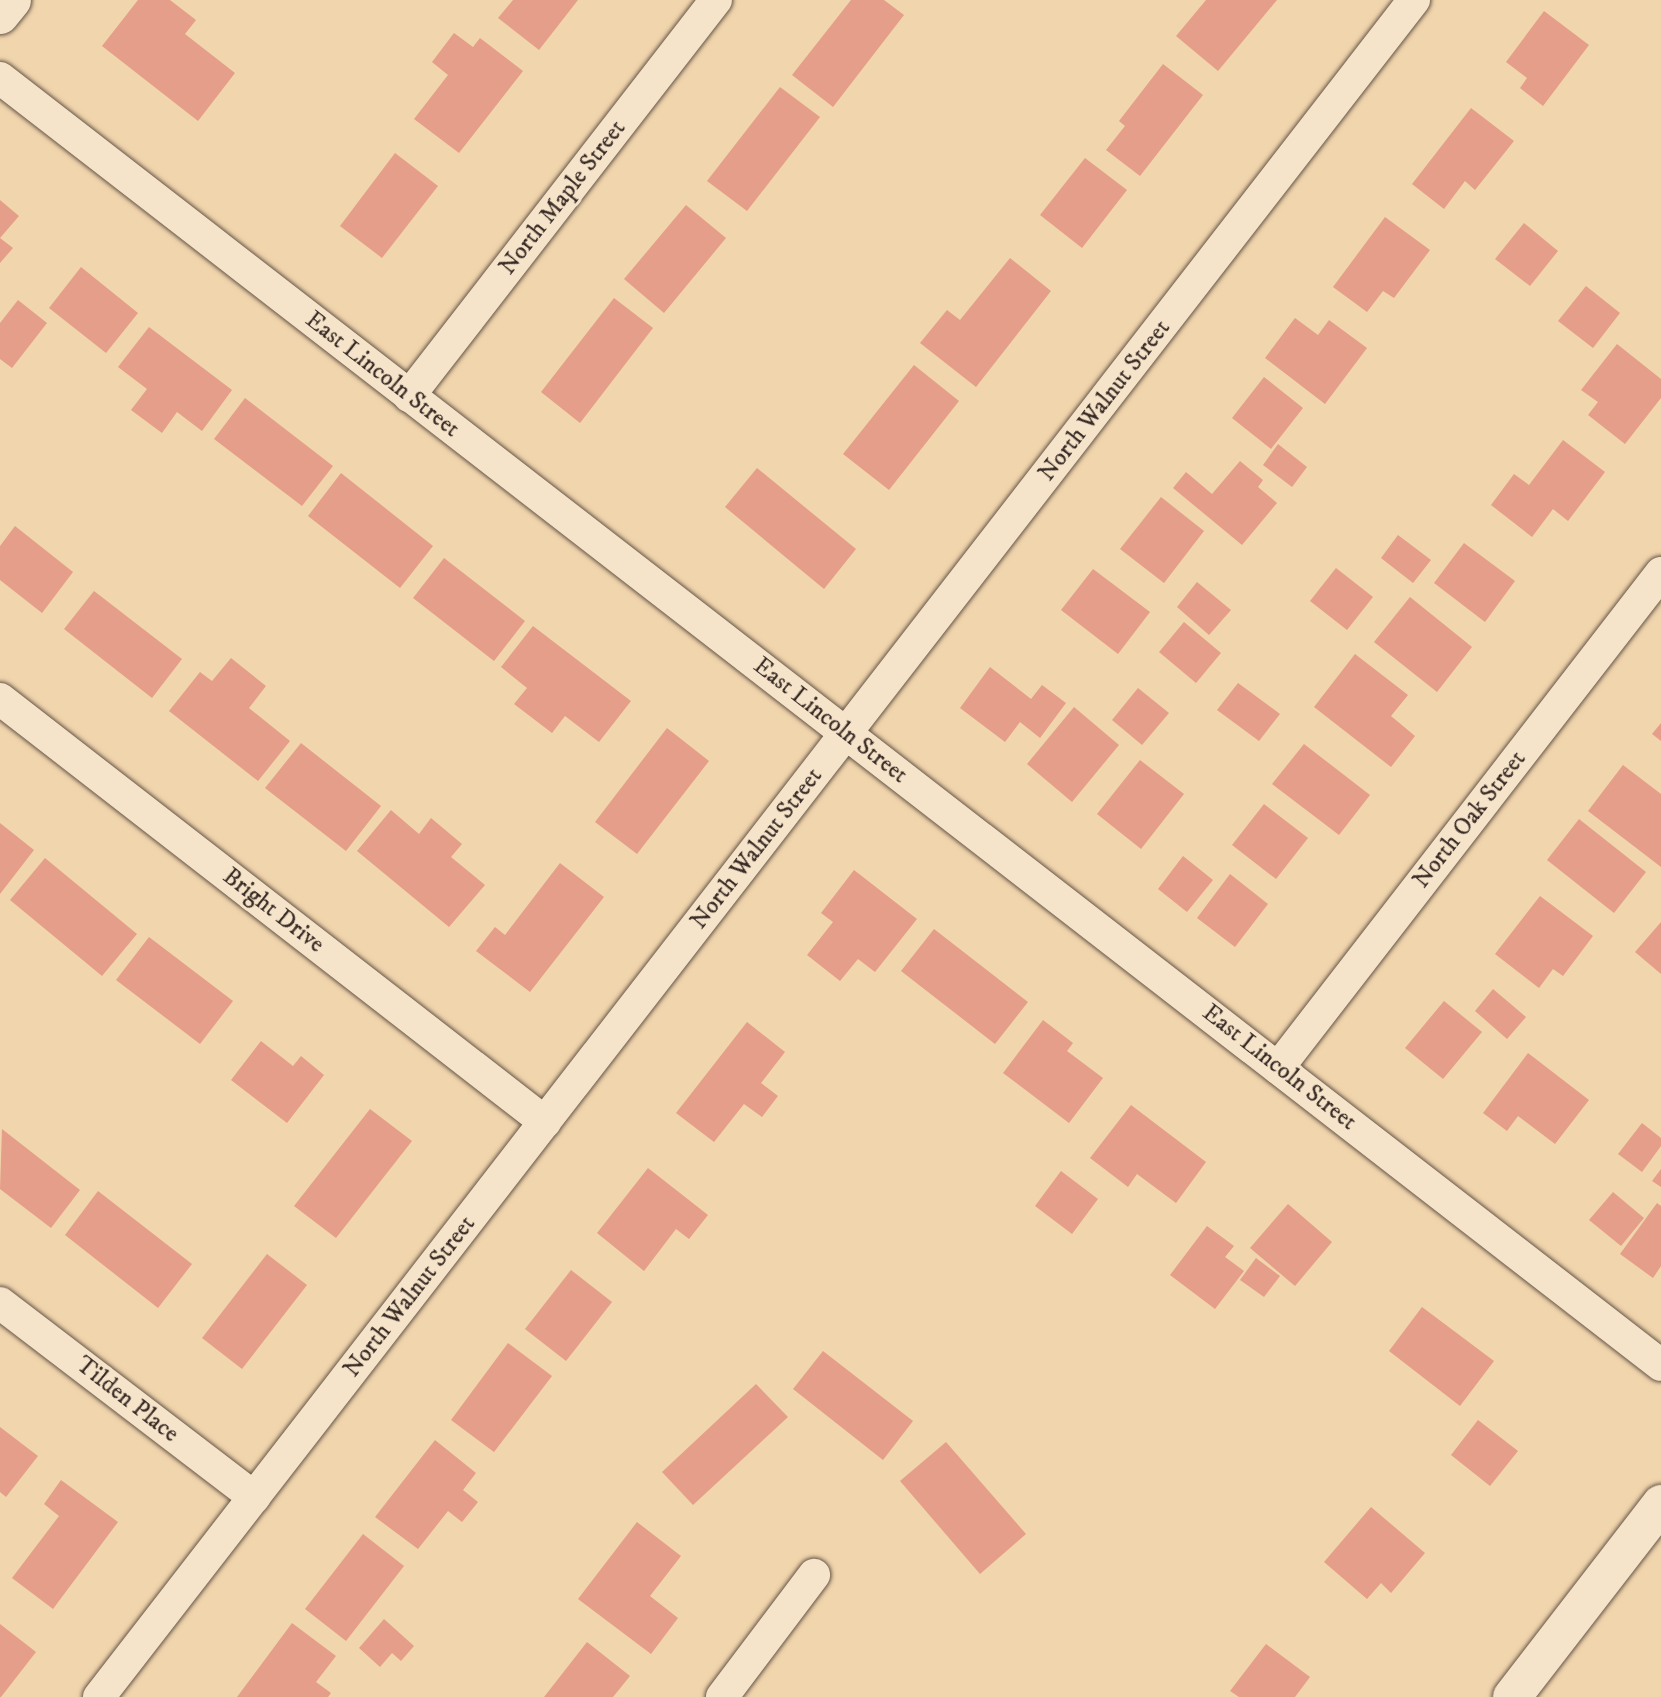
<!DOCTYPE html>
<style>
body{margin:0}
#map{position:relative;width:1661px;height:1697px;overflow:hidden;background:#f1d5ad;font-family:"IM FELL DW Pica",serif}
div>[style]{position:absolute}
[style*='--x']{left:calc(var(--x)*1px);top:calc(var(--y)*1px);width:calc(var(--w)*1px);rotate:calc(var(--a)*1deg)}
.building>*{inset:0;background:#e59e89}
.roads{filter:drop-shadow(0 0 2px #665647) drop-shadow(0 0 2px #665647)}
.street>*{height:32px;margin:-16px;padding:0 16px;transform-origin:16px;border-radius:16px;background:#f6e4ca}
.secondary>*{height:38px;margin:-19px;padding:0 19px;transform-origin:19px;border-radius:19px;background:#f6e4ca}
span{translate:-50% -50%;white-space:nowrap;text-align:center;line-height:1.15;-webkit-text-stroke:6px #f6e4ca;paint-order:stroke}
.street-label{font-size:24px;color:#382b25}
</style>
<div id="map">
<div class="building">
<div style="clip-path:polygon(138px 0,170px 0,196px 20px,185px 34px,235px 73px,198px 121px,102px 46px)"></div>
<div style="clip-path:polygon(513px 0,578px 0,539px 50px,498px 18px)"></div>
<div style="clip-path:polygon(851px 0,884px 0,904px 15px,833px 107px,792px 75px)"></div>
<div style="clip-path:polygon(1206px 0,1277px 0,1218px 71px,1176px 36px)"></div>
<div style="clip-path:polygon(1544px 11px,1589px 45px,1543px 106px,1520px 88px,1527px 78px,1506px 62px)"></div>
<div style="clip-path:polygon(454px 33px,473px 47px,480px 38px,523px 71px,459px 153px,414px 119px,448px 75px,432px 62px)"></div>
<div style="clip-path:polygon(1163px 64px,1203px 95px,1140px 176px,1106px 150px,1125px 126px,1119px 121px)"></div>
<div style="clip-path:polygon(780px 87px,820px 117px,747px 211px,707px 181px)"></div>
<div style="clip-path:polygon(1471px 108px,1514px 141px,1475px 190px,1465px 181px,1444px 209px,1412px 184px)"></div>
<div style="clip-path:polygon(395px 153px,438px 186px,382px 258px,340px 226px)"></div>
<div style="clip-path:polygon(1085px 158px,1127px 190px,1082px 248px,1040px 215px)"></div>
<div style="clip-path:polygon(0 200px,19px 216px,0 238px,13px 248px,0 263px)"></div>
<div style="clip-path:polygon(686px 205px,726px 238px,664px 313px,624px 279px)"></div>
<div style="clip-path:polygon(1385px 217px,1430px 250px,1394px 298px,1383px 291px,1367px 312px,1333px 287px)"></div>
<div style="clip-path:polygon(1524px 223px,1558px 251px,1530px 286px,1495px 259px)"></div>
<div style="clip-path:polygon(1010px 258px,1051px 291px,976px 387px,920px 343px,947px 310px,960px 320px)"></div>
<div style="clip-path:polygon(81px 267px,138px 313px,106px 353px,49px 308px)"></div>
<div style="clip-path:polygon(1586px 286px,1620px 313px,1593px 348px,1558px 321px)"></div>
<div style="clip-path:polygon(614px 298px,653px 328px,580px 423px,541px 392px)"></div>
<div style="clip-path:polygon(18px 300px,47px 323px,12px 368px,0 359px,0 323px)"></div>
<div style="clip-path:polygon(1295px 318px,1318px 335px,1329px 320px,1367px 348px,1325px 404px,1265px 358px)"></div>
<div style="clip-path:polygon(149px 327px,232px 390px,202px 431px,177px 412px,162px 433px,131px 410px,147px 389px,118px 367px)"></div>
<div style="clip-path:polygon(1617px 344px,1661px 379px,1661px 398px,1625px 444px,1588px 415px,1598px 402px,1581px 390px)"></div>
<div style="clip-path:polygon(914px 365px,959px 401px,889px 490px,843px 454px)"></div>
<div style="clip-path:polygon(1264px 377px,1303px 408px,1271px 449px,1232px 418px)"></div>
<div style="clip-path:polygon(245px 398px,333px 466px,302px 506px,214px 439px)"></div>
<div style="clip-path:polygon(1563px 440px,1605px 472px,1568px 521px,1553px 509px,1532px 537px,1491px 505px,1514px 474px,1529px 485px)"></div>
<div style="clip-path:polygon(1278px 444px,1307px 467px,1292px 487px,1263px 465px)"></div>
<div style="clip-path:polygon(1240px 461px,1263px 480px,1258px 487px,1277px 503px,1242px 545px,1173px 488px,1186px 472px,1212px 494px)"></div>
<div style="clip-path:polygon(757px 468px,856px 549px,824px 589px,725px 507px)"></div>
<div style="clip-path:polygon(341px 473px,433px 546px,400px 588px,308px 516px)"></div>
<div style="clip-path:polygon(1161px 497px,1204px 531px,1164px 583px,1120px 549px)"></div>
<div style="clip-path:polygon(15px 526px,73px 572px,42px 613px,0 580px,0 546px)"></div>
<div style="clip-path:polygon(1398px 535px,1431px 560px,1413px 583px,1381px 558px)"></div>
<div style="clip-path:polygon(1464px 543px,1515px 581px,1485px 622px,1434px 583px)"></div>
<div style="clip-path:polygon(444px 558px,525px 621px,494px 661px,413px 598px)"></div>
<div style="clip-path:polygon(1336px 568px,1373px 597px,1347px 630px,1310px 601px)"></div>
<div style="clip-path:polygon(1093px 569px,1150px 612px,1118px 654px,1061px 610px)"></div>
<div style="clip-path:polygon(1197px 582px,1231px 610px,1209px 635px,1177px 607px)"></div>
<div style="clip-path:polygon(94px 591px,182px 659px,152px 698px,64px 629px)"></div>
<div style="clip-path:polygon(1410px 597px,1472px 647px,1437px 692px,1374px 642px)"></div>
<div style="clip-path:polygon(1184px 622px,1221px 653px,1196px 683px,1159px 652px)"></div>
<div style="clip-path:polygon(533px 626px,631px 701px,599px 742px,565px 716px,552px 733px,514px 704px,527px 688px,501px 667px)"></div>
<div style="clip-path:polygon(1355px 654px,1408px 695px,1391px 716px,1415px 736px,1391px 767px,1314px 707px)"></div>
<div style="clip-path:polygon(231px 658px,266px 686px,249px 708px,290px 741px,258px 781px,169px 711px,200px 672px,212px 681px)"></div>
<div style="clip-path:polygon(990px 667px,1031px 699px,1042px 685px,1066px 703px,1040px 738px,1020px 722px,1005px 742px,960px 708px)"></div>
<div style="clip-path:polygon(1238px 683px,1280px 714px,1259px 741px,1217px 710px)"></div>
<div style="clip-path:polygon(1138px 688px,1169px 713px,1142px 745px,1112px 720px)"></div>
<div style="clip-path:polygon(1074px 707px,1119px 745px,1072px 802px,1027px 764px)"></div>
<div style="clip-path:polygon(1661px 723px,1661px 741px,1652px 734px)"></div>
<div style="clip-path:polygon(667px 728px,709px 761px,637px 854px,595px 822px)"></div>
<div style="clip-path:polygon(301px 743px,381px 806px,346px 851px,265px 788px)"></div>
<div style="clip-path:polygon(1304px 744px,1370px 795px,1339px 835px,1272px 784px)"></div>
<div style="clip-path:polygon(1140px 760px,1184px 794px,1141px 849px,1097px 814px)"></div>
<div style="clip-path:polygon(1623px 765px,1661px 794px,1661px 867px,1588px 811px)"></div>
<div style="clip-path:polygon(1264px 804px,1308px 838px,1276px 879px,1232px 845px)"></div>
<div style="clip-path:polygon(391px 810px,419px 834px,431px 818px,462px 844px,451px 857px,485px 885px,449px 927px,357px 851px)"></div>
<div style="clip-path:polygon(1579px 819px,1646px 872px,1614px 913px,1547px 860px)"></div>
<div style="clip-path:polygon(0 823px,34px 850px,0 894px)"></div>
<div style="clip-path:polygon(1183px 856px,1213px 880px,1187px 912px,1158px 889px)"></div>
<div style="clip-path:polygon(45px 858px,137px 934px,102px 976px,10px 900px)"></div>
<div style="clip-path:polygon(560px 863px,604px 897px,530px 992px,476px 951px,495px 927px,505px 935px)"></div>
<div style="clip-path:polygon(854px 870px,917px 919px,875px 972px,858px 959px,840px 981px,807px 955px,833px 922px,821px 913px)"></div>
<div style="clip-path:polygon(1230px 874px,1268px 904px,1235px 947px,1197px 918px)"></div>
<div style="clip-path:polygon(1540px 896px,1593px 936px,1563px 976px,1553px 969px,1539px 988px,1495px 954px)"></div>
<div style="clip-path:polygon(1661px 922px,1661px 974px,1635px 952px)"></div>
<div style="clip-path:polygon(934px 929px,1028px 1002px,995px 1044px,901px 971px)"></div>
<div style="clip-path:polygon(149px 937px,233px 1001px,200px 1044px,116px 980px)"></div>
<div style="clip-path:polygon(1493px 989px,1526px 1017px,1507px 1039px,1475px 1011px)"></div>
<div style="clip-path:polygon(1444px 1001px,1482px 1032px,1443px 1079px,1405px 1048px)"></div>
<div style="clip-path:polygon(1043px 1020px,1073px 1043px,1067px 1051px,1103px 1078px,1069px 1123px,1003px 1073px)"></div>
<div style="clip-path:polygon(747px 1022px,785px 1052px,761px 1083px,778px 1096px,762px 1117px,744px 1104px,714px 1142px,676px 1113px)"></div>
<div style="clip-path:polygon(261px 1041px,293px 1066px,301px 1056px,324px 1075px,287px 1123px,231px 1080px)"></div>
<div style="clip-path:polygon(1528px 1053px,1589px 1100px,1555px 1144px,1518px 1116px,1507px 1131px,1483px 1113px)"></div>
<div style="clip-path:polygon(1131px 1105px,1206px 1162px,1176px 1203px,1137px 1174px,1128px 1187px,1090px 1158px)"></div>
<div style="clip-path:polygon(370px 1109px,412px 1141px,336px 1238px,294px 1206px)"></div>
<div style="clip-path:polygon(1642px 1123px,1661px 1138px,1661px 1146px,1642px 1172px,1618px 1154px)"></div>
<div style="clip-path:polygon(2px 1129px,80px 1190px,51px 1228px,0 1189px)"></div>
<div style="clip-path:polygon(648px 1168px,708px 1215px,689px 1239px,676px 1229px,644px 1271px,597px 1233px)"></div>
<div style="clip-path:polygon(1661px 1169px,1661px 1187px,1652px 1181px)"></div>
<div style="clip-path:polygon(1061px 1171px,1098px 1199px,1072px 1234px,1035px 1206px)"></div>
<div style="clip-path:polygon(98px 1191px,192px 1264px,158px 1308px,65px 1235px)"></div>
<div style="clip-path:polygon(1613px 1192px,1644px 1218px,1621px 1246px,1589px 1220px)"></div>
<div style="clip-path:polygon(1657px 1203px,1661px 1206px,1661px 1266px,1653px 1278px,1620px 1254px)"></div>
<div style="clip-path:polygon(1288px 1204px,1332px 1242px,1295px 1286px,1250px 1248px)"></div>
<div style="clip-path:polygon(1207px 1226px,1234px 1246px,1225px 1257px,1244px 1271px,1215px 1309px,1170px 1275px)"></div>
<div style="clip-path:polygon(267px 1254px,307px 1285px,242px 1369px,202px 1338px)"></div>
<div style="clip-path:polygon(1256px 1258px,1280px 1276px,1264px 1297px,1240px 1280px)"></div>
<div style="clip-path:polygon(571px 1270px,612px 1302px,566px 1361px,525px 1329px)"></div>
<div style="clip-path:polygon(1422px 1307px,1494px 1361px,1460px 1406px,1389px 1351px)"></div>
<div style="clip-path:polygon(508px 1343px,552px 1376px,494px 1452px,451px 1420px)"></div>
<div style="clip-path:polygon(823px 1351px,913px 1421px,883px 1460px,793px 1389px)"></div>
<div style="clip-path:polygon(756px 1384px,788px 1417px,693px 1505px,662px 1472px)"></div>
<div style="clip-path:polygon(1478px 1420px,1518px 1451px,1490px 1486px,1451px 1455px)"></div>
<div style="clip-path:polygon(0 1427px,38px 1456px,6px 1497px,0 1492px)"></div>
<div style="clip-path:polygon(435px 1440px,476px 1473px,463px 1490px,478px 1502px,462px 1522px,448px 1511px,418px 1549px,375px 1517px)"></div>
<div style="clip-path:polygon(946px 1442px,1026px 1534px,980px 1574px,900px 1481px)"></div>
<div style="clip-path:polygon(61px 1480px,118px 1522px,53px 1609px,12px 1578px,59px 1516px,44px 1504px)"></div>
<div style="clip-path:polygon(1371px 1507px,1425px 1553px,1391px 1593px,1381px 1583px,1367px 1599px,1324px 1562px)"></div>
<div style="clip-path:polygon(637px 1522px,681px 1556px,650px 1596px,678px 1618px,651px 1654px,578px 1599px)"></div>
<div style="clip-path:polygon(363px 1534px,404px 1566px,346px 1641px,305px 1609px)"></div>
<div style="clip-path:polygon(384px 1619px,414px 1646px,401px 1661px,392px 1653px,380px 1667px,359px 1648px)"></div>
<div style="clip-path:polygon(292px 1623px,336px 1656px,316px 1682px,331px 1693px,328px 1697px,237px 1697px)"></div>
<div style="clip-path:polygon(0 1624px,36px 1652px,1px 1697px,0 1697px)"></div>
<div style="clip-path:polygon(587px 1642px,630px 1676px,613px 1697px,544px 1697px)"></div>
<div style="clip-path:polygon(1266px 1644px,1310px 1677px,1295px 1697px,1239px 1697px,1230px 1691px)"></div>
</div>
<div class="roads">
<div class="street">
<div style="--x:0;--y:78;--w:2101;--a:37.77"></div>
<div style="--x:409;--y:396;--w:501;--a:-52.22"></div>
<div style="--x:0;--y:699;--w:690;--a:37.82"></div>
<div style="--x:1278;--y:1068;--w:626;--a:-52.27"></div>
<div style="--x:0;--y:1303;--w:320;--a:37.4"></div>
<div style="--x:99;--y:1697;--w:2147;--a:-52.23"></div>
<div style="--x:722;--y:1697;--w:153;--a:-53"></div>
</div>
<div class="secondary">
<div style="--x:0;--y:15;--w:19;--a:-51"></div>
<div style="--x:1512;--y:1697;--w:244;--a:-52.3"></div>
</div>
</div>
<div class="street-label">
<span style="left:563px;top:198px;rotate:-52deg">North Maple Street</span>
<span style="left:382px;top:375px;rotate:38deg">East Lincoln Street</span>
<span style="left:1105px;top:401px;rotate:-52deg">North Walnut Street</span>
<span style="left:830px;top:721px;rotate:38deg">East Lincoln Street</span>
<span style="left:1470px;top:820px;rotate:-52deg">North Oak Street</span>
<span style="left:757px;top:849px;rotate:-52deg">North Walnut Street</span>
<span style="left:273px;top:911px;rotate:38deg">Bright Drive</span>
<span style="left:1279px;top:1068px;rotate:38deg">East Lincoln Street</span>
<span style="left:410px;top:1297px;rotate:-52deg">North Walnut Street</span>
<span style="left:127px;top:1400px;rotate:38deg">Tilden Place</span>
</div>
</div>
